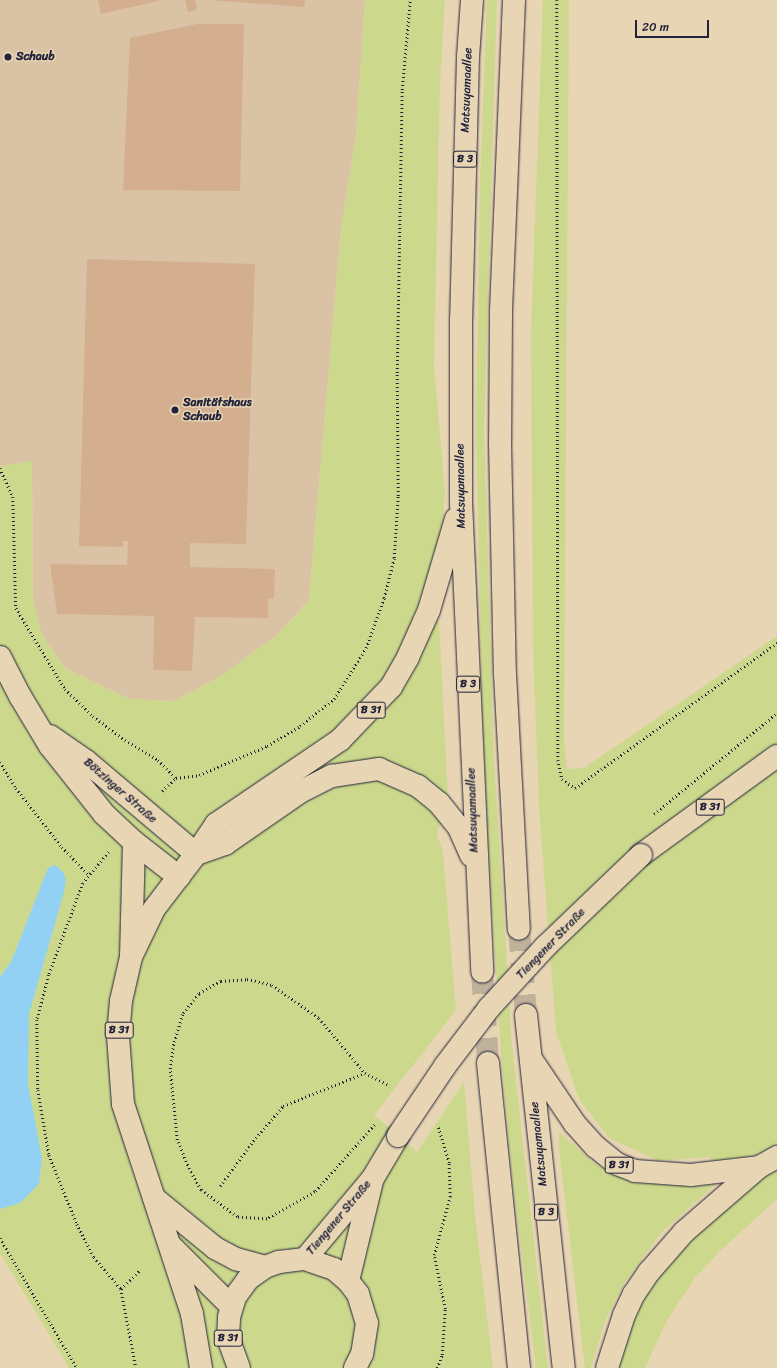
<!DOCTYPE html>
<meta charset="utf-8">
<style>
body{margin:0}
#map{position:relative;width:777px;height:1368px;overflow:hidden;background:#e8d5b3;font-family:Sriracha,sans-serif}
div>[style]{position:absolute}
[style*='--x']{left:calc(var(--x)*1px);top:calc(var(--y)*1px);width:calc(var(--w)*1px);rotate:calc(var(--a)*1deg)}
.built>*{inset:0;background:#dac3a4}
.green>*{inset:0;background:#ccd98c}
.water>*{inset:0;background:#92d1f3}
.building>*{inset:0;background:#d4af8f}
.trunk-tunnel>*{height:22px;margin-top:-11px;transform-origin:0;background:repeating-linear-gradient(90deg,#c0b19b 0 22px,transparent 0 33px)}
.path>*{height:2.5px;margin-top:-1.25px;transform-origin:0;background:repeating-linear-gradient(90deg,#22223b 0 1px,transparent 0 4px)}
.roads{filter:drop-shadow(0 0 1px #22223b) drop-shadow(0 0 1px #22223b)}
.tertiary>*{height:22px;margin:-11px;padding:0 11px;transform-origin:11px;border-radius:11px;background:#e8d5b3}
.primary>*{height:22px;margin:-11px;padding:0 11px;transform-origin:11px;border-radius:11px;background:#e8d5b3}
.trunk>*{height:22px;margin:-11px;padding:0 11px;transform-origin:11px;border-radius:11px;background:#e8d5b3}
.bridges{filter:drop-shadow(0 0 1px #22223b) drop-shadow(0 0 1px #22223b)}
.primary-bridge>*{height:22px;margin:-11px;padding:0 11px;transform-origin:11px;border-radius:11px;background:#e8d5b3}
.dots>*{width:11px;height:11px;translate:-50% -50%;box-sizing:border-box;border:2px solid #e8d5b3;border-radius:50%}
span{translate:-50% -50%;white-space:nowrap;text-align:center;line-height:1.15;-webkit-text-stroke:3px #e8d5b3;paint-order:stroke}
.shield-label span{padding:1px 3px;background:#e8d5b3;border:1px solid;border-radius:3px;-webkit-text-stroke-width:0}
.shield-label{font-size:11px;color:#22223b;font-weight:700}
.poi-label{font-size:12px;color:#22223b;font-weight:700}
.left{translate:0 -50%;text-align:left}
.street-label{font-size:12px;color:#22223b}
.scale{position:absolute;left:635px;top:20px;width:74px;height:18px;box-sizing:border-box;border:2px solid #22223b;border-top:0;padding-left:5px;font-size:12px;line-height:14px;white-space:nowrap;color:#22223b;-webkit-text-stroke:3px #e8d5b3;paint-order:stroke}
</style>
<div id="map">
<div class="built">
<div style="clip-path:polygon(0 0,365px 0,356px 137px,341px 229px,309px 600px,276px 636px,221px 676px,174px 701px,129px 699px,65px 668px,42px 635px,33px 600px,32px 462px,0 466px)"></div>
</div>
<div class="green">
<div style="clip-path:polygon(365px 0,445px 0,440px 82px,434px 366px,445px 492px,440px 561px,422px 594px,415px 615px,439px 621px,448px 798px,437px 834px,443px 852px,456px 1010px,374px 1115px,417px 1152px,464px 1082px,475px 1215px,493px 1368px,69px 1368px,0 1253px,0 466px,32px 461px,33px 600px,42px 635px,65px 668px,129px 699px,174px 701px,221px 676px,276px 636px,309px 601px,341px 229px,356px 137px)"></div>
<div style="clip-path:polygon(487px 0,497px 0,484px 428px,494px 758px,512px 1046px,548px 1368px,536px 1368px,513px 1185px,501px 1055px,483px 756px,476px 426px,480px 181px)"></div>
<div style="clip-path:polygon(543px 0,569px 0,564px 738px,567px 769px,584px 768px,777px 636px,777px 1199px,720px 1251px,695px 1278px,667px 1320px,645px 1368px,614px 1368px,627px 1325px,652px 1280px,691px 1238px,747px 1189px,709px 1157px,659px 1161px,609px 1138px,579px 1099px,556px 1032px,539px 808px,533px 646px,531px 332px)"></div>
<div style="clip-path:polygon(559px 1132px,594px 1163px,607px 1170px,642px 1182px,677px 1185px,714px 1181px,717px 1183px,661px 1233px,623px 1285px,605px 1321px,591px 1368px,585px 1368px,559px 1149px)"></div>
</div>
<div class="water">
<div style="clip-path:polygon(55px 865px,63px 872px,66px 880px,64px 892px,29px 1014px,28px 1084px,42px 1158px,39px 1184px,20px 1203px,0 1209px,0 977px,11px 962px,48px 868px)"></div>
</div>
<div class="building">
<div style="clip-path:polygon(98px 0,158px 0,158px 1px,101px 14px)"></div>
<div style="clip-path:polygon(185px 0,195px 0,197px 10px,188px 12px)"></div>
<div style="clip-path:polygon(209px 0,305px 0,304px 7px)"></div>
<div style="clip-path:polygon(197px 24px,244px 24px,240px 191px,123px 190px,130px 38px)"></div>
<div style="clip-path:polygon(87px 259px,255px 264px,246px 544px,190px 543px,190px 567px,275px 569px,274px 599px,268px 598px,268px 618px,195px 617px,192px 671px,153px 670px,154px 616px,57px 614px,50px 564px,127px 565px,128px 541px,123px 541px,123px 547px,79px 546px)"></div>
</div>
<div class="trunk-tunnel">
<div style="--x:519;--y:929;--w:86;--a:85.3"></div>
<div style="--x:482;--y:972;--w:91;--a:86.2"></div>
</div>
<div class="path">
<div style="--x:557;--y:0;--w:760;--a:89.92"></div>
<div style="--x:558;--y:760;--w:19;--a:78"></div>
<div style="--x:562;--y:779;--w:16;--a:35"></div>
<div style="--x:575;--y:788;--w:249;--a:-35.7"></div>
<div style="--x:0;--y:468;--w:32;--a:66"></div>
<div style="--x:13;--y:497;--w:111;--a:88.5"></div>
<div style="--x:16;--y:608;--w:95;--a:58.8"></div>
<div style="--x:65;--y:689;--w:39;--a:44"></div>
<div style="--x:93;--y:716;--w:40;--a:37"></div>
<div style="--x:125;--y:740;--w:39;--a:31"></div>
<div style="--x:158;--y:760;--w:25;--a:45"></div>
<div style="--x:0;--y:762;--w:31;--a:58"></div>
<div style="--x:16;--y:788;--w:75;--a:52.1"></div>
<div style="--x:62;--y:847;--w:39;--a:46"></div>
<div style="--x:162;--y:791;--w:19;--a:-43"></div>
<div style="--x:176;--y:778;--w:23;--a:-7"></div>
<div style="--x:199;--y:775;--w:74;--a:-23.1"></div>
<div style="--x:267;--y:746;--w:39;--a:-31"></div>
<div style="--x:300;--y:726;--w:43;--a:-38.5"></div>
<div style="--x:334;--y:699;--w:60;--a:-57.9"></div>
<div style="--x:366;--y:648;--w:53;--a:-70.2"></div>
<div style="--x:384;--y:598;--w:41;--a:-76"></div>
<div style="--x:394;--y:558;--w:62;--a:-86.3"></div>
<div style="--x:398;--y:496;--w:123;--a:-90.5"></div>
<div style="--x:397;--y:373;--w:283;--a:-89"></div>
<div style="--x:402;--y:90;--w:90;--a:-84.9"></div>
<div style="--x:654;--y:814;--w:159;--a:-39.4"></div>
<div style="--x:109;--y:852;--w:40;--a:130"></div>
<div style="--x:83;--y:883;--w:98;--a:110.3"></div>
<div style="--x:49;--y:975;--w:47;--a:104.9"></div>
<div style="--x:37;--y:1020;--w:70;--a:89.2"></div>
<div style="--x:38;--y:1090;--w:66;--a:80.4"></div>
<div style="--x:49;--y:1155;--w:74;--a:67.9"></div>
<div style="--x:77;--y:1224;--w:37;--a:63"></div>
<div style="--x:94;--y:1257;--w:42;--a:49.8"></div>
<div style="--x:121;--y:1289;--w:80;--a:79.2"></div>
<div style="--x:375;--y:1125;--w:90;--a:131.8"></div>
<div style="--x:315;--y:1192;--w:55;--a:150.6"></div>
<div style="--x:267;--y:1219;--w:30;--a:-176"></div>
<div style="--x:237;--y:1217;--w:45;--a:-143.1"></div>
<div style="--x:201;--y:1190;--w:24;--a:-120"></div>
<div style="--x:189;--y:1169;--w:31;--a:-112"></div>
<div style="--x:177;--y:1140;--w:71;--a:-95.6"></div>
<div style="--x:170;--y:1069;--w:27;--a:-82"></div>
<div style="--x:174;--y:1042;--w:30;--a:-73"></div>
<div style="--x:183;--y:1013;--w:26;--a:-51"></div>
<div style="--x:199;--y:993;--w:25;--a:-29"></div>
<div style="--x:221;--y:981;--w:26;--a:-4"></div>
<div style="--x:247;--y:979;--w:26;--a:13"></div>
<div style="--x:272;--y:985;--w:57;--a:35.1"></div>
<div style="--x:319;--y:1018;--w:72;--a:50.1"></div>
<div style="--x:365;--y:1073;--w:28;--a:27"></div>
<div style="--x:220;--y:1186;--w:56;--a:-53.7"></div>
<div style="--x:253;--y:1141;--w:46;--a:-49.4"></div>
<div style="--x:283;--y:1106;--w:88;--a:-21.9"></div>
<div style="--x:0;--y:1238;--w:151;--a:59.4"></div>
<div style="--x:121;--y:1289;--w:28;--a:-45"></div>
<div style="--x:437;--y:1368;--w:14;--a:-69"></div>
<div style="--x:442;--y:1355;--w:46;--a:-86.3"></div>
<div style="--x:445;--y:1309;--w:55;--a:-101.5"></div>
<div style="--x:434;--y:1255;--w:60;--a:-74.6"></div>
<div style="--x:450;--y:1197;--w:34;--a:-92"></div>
<div style="--x:449;--y:1163;--w:37;--a:-107"></div>
</div>
<div class="roads">
<div class="tertiary">
<div style="--x:0;--y:657;--w:44;--a:62.9"></div>
<div style="--x:20;--y:696;--w:58;--a:59"></div>
<div style="--x:50;--y:746;--w:87;--a:51.5"></div>
<div style="--x:104;--y:814;--w:41;--a:43"></div>
<div style="--x:134;--y:842;--w:57;--a:37.9"></div>
<div style="--x:50;--y:736;--w:44;--a:34.8"></div>
<div style="--x:86;--y:761;--w:144;--a:40.2"></div>
<div style="--x:131;--y:957;--w:115;--a:-88.5"></div>
</div>
<div class="primary">
<div style="--x:196;--y:854;--w:69;--a:127.4"></div>
<div style="--x:154;--y:909;--w:53;--a:115.6"></div>
<div style="--x:131;--y:957;--w:45;--a:102.8"></div>
<div style="--x:121;--y:1001;--w:35;--a:95"></div>
<div style="--x:118;--y:1036;--w:68;--a:85.8"></div>
<div style="--x:123;--y:1104;--w:221;--a:71.8"></div>
<div style="--x:192;--y:1314;--w:55;--a:80.5"></div>
<div style="--x:641;--y:855;--w:168;--a:-36.1"></div>
<div style="--x:154;--y:1198;--w:79;--a:39.3"></div>
<div style="--x:215;--y:1248;--w:24;--a:28"></div>
<div style="--x:236;--y:1259;--w:30;--a:15"></div>
<div style="--x:172;--y:1247;--w:83;--a:45"></div>
<div style="--x:305;--y:1259;--w:106;--a:-50"></div>
<div style="--x:373;--y:1178;--w:49;--a:-59.2"></div>
<div style="--x:348;--y:1281;--w:103;--a:-76.5"></div>
<div style="--x:239;--y:1368;--w:32;--a:-110"></div>
<div style="--x:228;--y:1338;--w:21;--a:-87"></div>
<div style="--x:229;--y:1317;--w:21;--a:-73"></div>
<div style="--x:235;--y:1297;--w:22;--a:-54"></div>
<div style="--x:248;--y:1279;--w:21;--a:-35"></div>
<div style="--x:265;--y:1267;--w:15;--a:-20"></div>
<div style="--x:279;--y:1262;--w:26;--a:-7"></div>
<div style="--x:305;--y:1259;--w:31;--a:19"></div>
<div style="--x:334;--y:1269;--w:18;--a:41"></div>
<div style="--x:348;--y:1281;--w:16;--a:52"></div>
<div style="--x:358;--y:1294;--w:30;--a:73"></div>
<div style="--x:367;--y:1323;--w:31;--a:99"></div>
<div style="--x:362;--y:1354;--w:16;--a:117"></div>
</div>
<div class="trunk">
<div style="--x:472;--y:0;--w:57;--a:94"></div>
<div style="--x:468;--y:57;--w:262;--a:91.5"></div>
<div style="--x:461;--y:319;--w:183;--a:90"></div>
<div style="--x:461;--y:502;--w:470;--a:87.4"></div>
<div style="--x:514;--y:0;--w:314;--a:92.4"></div>
<div style="--x:501;--y:314;--w:128;--a:90.4"></div>
<div style="--x:500;--y:442;--w:232;--a:88.8"></div>
<div style="--x:505;--y:674;--w:255;--a:86.9"></div>
<div style="--x:196;--y:854;--w:36;--a:-56"></div>
<div style="--x:216;--y:824;--w:150;--a:-34.1"></div>
<div style="--x:340;--y:740;--w:74;--a:-46.1"></div>
<div style="--x:391;--y:687;--w:34;--a:-60"></div>
<div style="--x:408;--y:657;--w:51;--a:-65.9"></div>
<div style="--x:429;--y:610;--w:95;--a:-73.5"></div>
<div style="--x:196;--y:854;--w:31;--a:-19"></div>
<div style="--x:225;--y:844;--w:91;--a:-34.7"></div>
<div style="--x:300;--y:792;--w:36;--a:-27"></div>
<div style="--x:332;--y:776;--w:48;--a:-8.5"></div>
<div style="--x:379;--y:769;--w:43;--a:23.6"></div>
<div style="--x:418;--y:786;--w:27;--a:39"></div>
<div style="--x:439;--y:803;--w:32;--a:51"></div>
<div style="--x:459;--y:828;--w:30;--a:66"></div>
<div style="--x:526;--y:1015;--w:355;--a:83.9"></div>
<div style="--x:531;--y:1059;--w:78;--a:55.9"></div>
<div style="--x:575;--y:1124;--w:31;--a:48"></div>
<div style="--x:596;--y:1147;--w:27;--a:39"></div>
<div style="--x:617;--y:1164;--w:19;--a:21"></div>
<div style="--x:635;--y:1171;--w:56;--a:4.1"></div>
<div style="--x:691;--y:1175;--w:68;--a:-6.7"></div>
<div style="--x:488;--y:1063;--w:307;--a:84.2"></div>
<div style="--x:607;--y:1368;--w:56;--a:-72.2"></div>
<div style="--x:624;--y:1315;--w:23;--a:-65"></div>
<div style="--x:634;--y:1294;--w:27;--a:-56"></div>
<div style="--x:649;--y:1272;--w:53;--a:-48.8"></div>
<div style="--x:684;--y:1232;--w:99;--a:-40.9"></div>
<div style="--x:759;--y:1167;--w:21;--a:-29"></div>
</div>
</div>
<div class="bridges">
<div class="primary-bridge">
<div style="--x:398;--y:1136;--w:84;--a:-56.1"></div>
<div style="--x:445;--y:1066;--w:73;--a:-52.8"></div>
<div style="--x:489;--y:1008;--w:83;--a:-47.4"></div>
<div style="--x:545;--y:947;--w:133;--a:-43.8"></div>
</div>
</div>
<div class="dots">
<div style="left:8px;top:57px;background:#22223b"></div>
<div style="left:175px;top:410px;background:#22223b"></div>
</div>
<div class="shield-label">
<span style="left:465px;top:159px">B 3</span>
<span style="left:468px;top:684px">B 3</span>
<span style="left:371px;top:710px">B 31</span>
<span style="left:710px;top:807px">B 31</span>
<span style="left:119px;top:1030px">B 31</span>
<span style="left:619px;top:1165px">B 31</span>
<span style="left:546px;top:1212px">B 3</span>
<span style="left:228px;top:1338px">B 31</span>
</div>
<div class="poi-label">
<span class="left" style="left:16px;top:57px">Schaub</span>
<span class="left" style="left:183px;top:410px">Sanitätshaus<br>Schaub</span>
</div>
<div class="street-label">
<span style="left:467px;top:90px;rotate:-88deg">Matsuyamaallee</span>
<span style="left:461px;top:486px;rotate:-91deg">Matsuyamaallee</span>
<span style="left:120px;top:791px;rotate:41deg">Bötzinger Straße</span>
<span style="left:473px;top:810px;rotate:-92deg">Matsuyamaallee</span>
<span style="left:551px;top:944px;rotate:-46deg">Tiengener Straße</span>
<span style="left:539px;top:1144px;rotate:-96deg">Matsuyamaallee</span>
<span style="left:339px;top:1218px;rotate:-50deg">Tiengener Straße</span>
</div>
<div class="scale">20 m</div>
</div>
